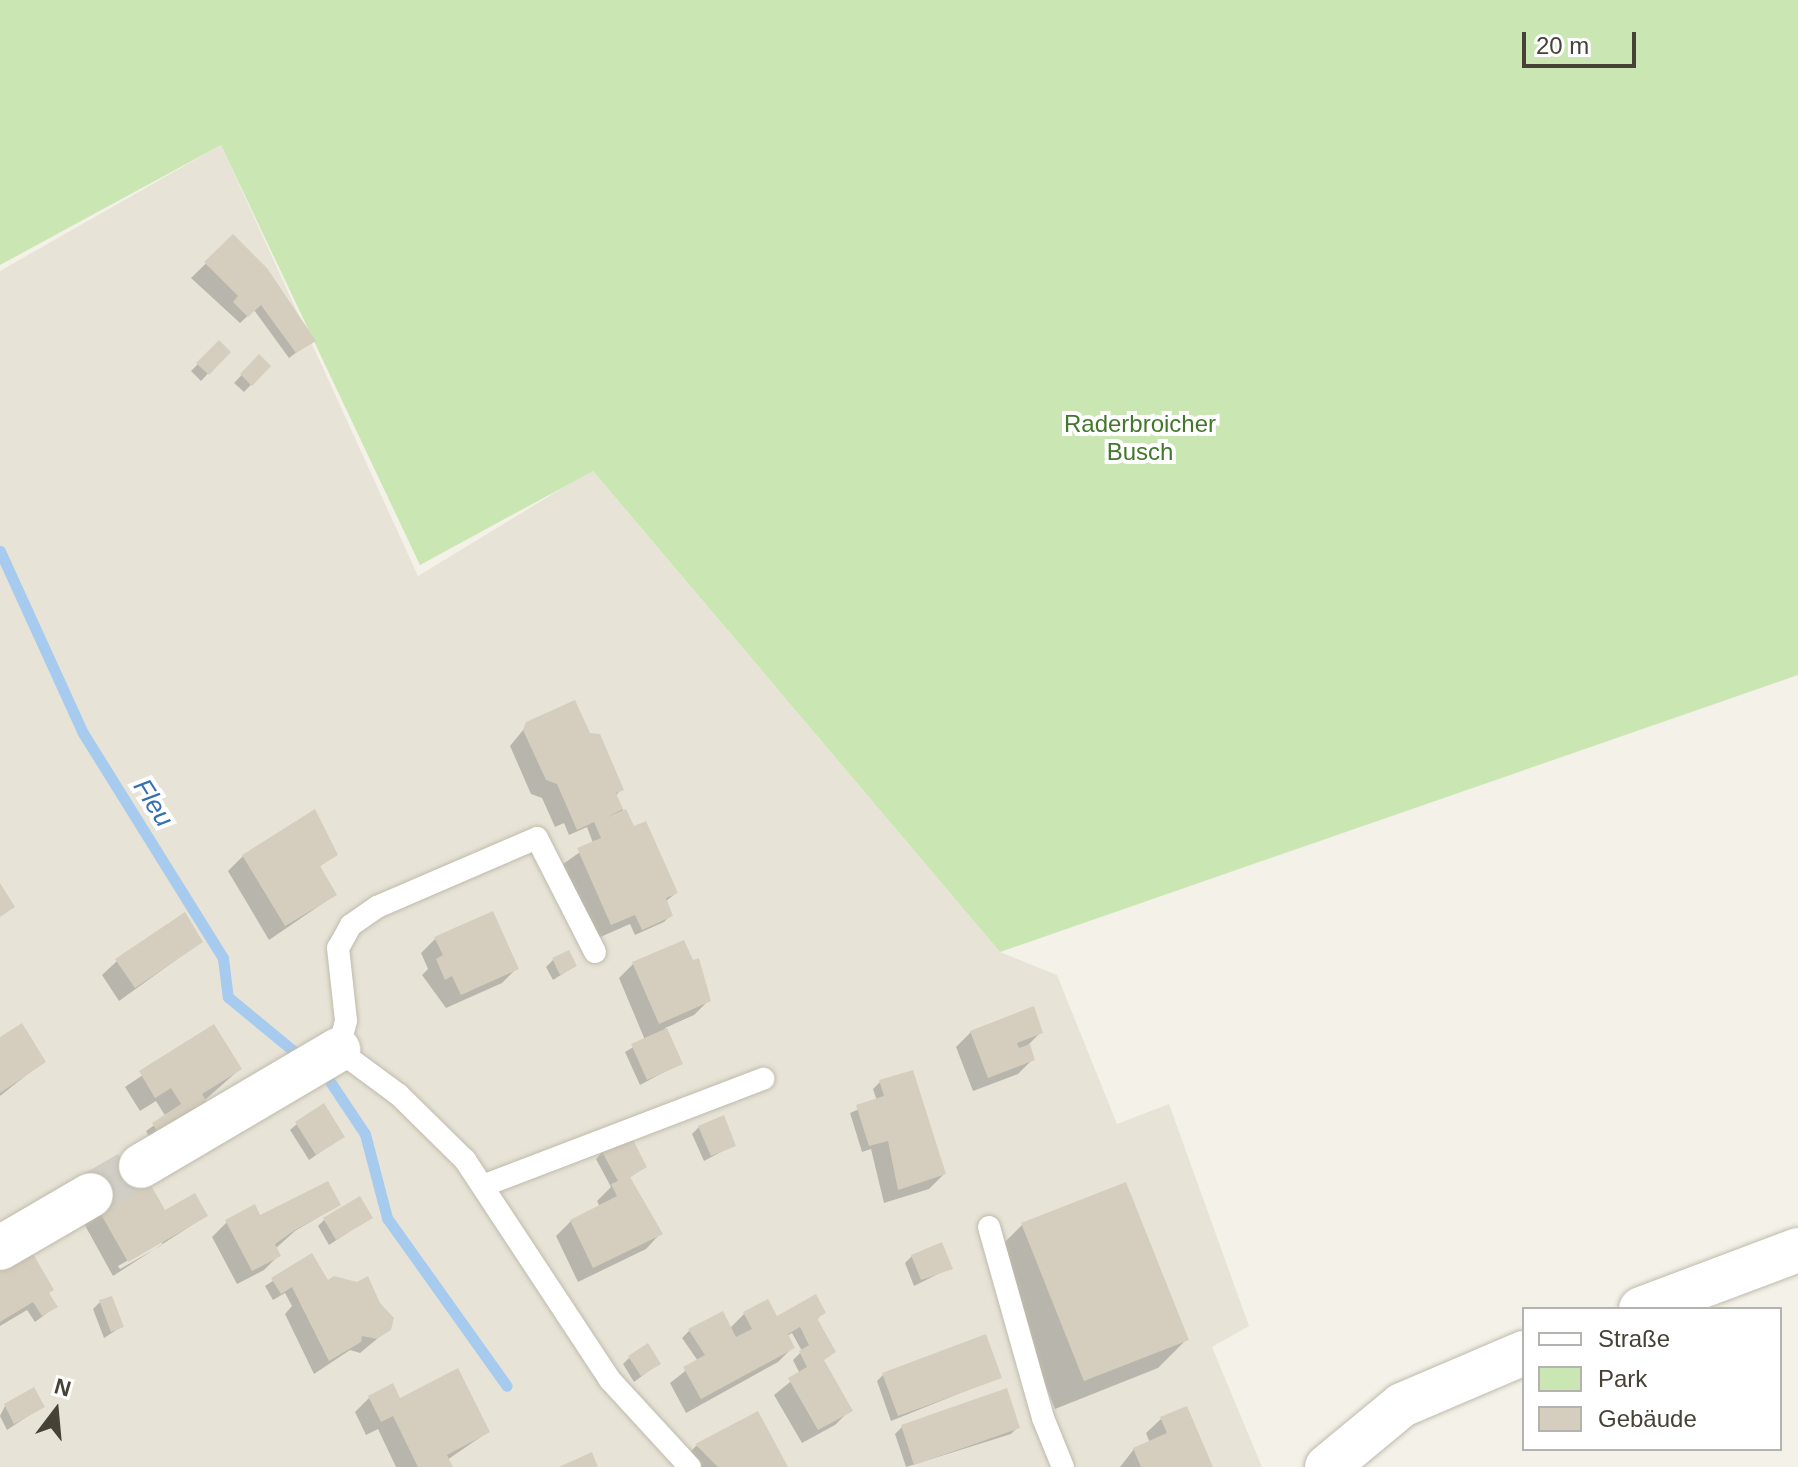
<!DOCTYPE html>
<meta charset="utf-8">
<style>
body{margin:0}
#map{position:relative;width:1798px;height:1467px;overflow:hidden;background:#f3f1e8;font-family:Helvetica,sans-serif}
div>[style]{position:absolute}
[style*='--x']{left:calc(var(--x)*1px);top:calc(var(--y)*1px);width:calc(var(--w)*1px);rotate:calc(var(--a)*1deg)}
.residential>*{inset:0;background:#e7e4d7}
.green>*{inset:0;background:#cae6b3}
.shadow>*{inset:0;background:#0003}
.stream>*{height:11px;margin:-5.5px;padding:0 5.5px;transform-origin:5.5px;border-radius:5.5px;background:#a7cbee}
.building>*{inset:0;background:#d5cebe}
.minor-tunnel>*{height:44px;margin-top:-22px;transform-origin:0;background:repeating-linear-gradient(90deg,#d1cec5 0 44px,transparent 0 66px)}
.roads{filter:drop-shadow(0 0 2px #bfbaab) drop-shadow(0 0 2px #bfbaab)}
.service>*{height:22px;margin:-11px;padding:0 11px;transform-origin:11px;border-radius:11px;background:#fff}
.minor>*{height:44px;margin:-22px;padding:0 22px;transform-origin:22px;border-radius:22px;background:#fff}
span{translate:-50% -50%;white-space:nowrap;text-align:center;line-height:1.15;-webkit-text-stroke:8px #fff;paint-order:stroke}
.park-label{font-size:24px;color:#42772c}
.water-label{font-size:26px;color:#3470af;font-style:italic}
.legend{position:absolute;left:1522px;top:1307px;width:260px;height:144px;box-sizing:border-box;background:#fff;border:2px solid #b5b3af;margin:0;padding:10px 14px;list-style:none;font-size:24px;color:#474237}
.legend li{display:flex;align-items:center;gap:16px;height:40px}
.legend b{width:40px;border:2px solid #b5b3af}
.north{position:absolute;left:16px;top:1371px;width:80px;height:80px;-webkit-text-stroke:6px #fff;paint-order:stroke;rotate:16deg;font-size:22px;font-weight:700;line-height:32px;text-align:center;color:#474237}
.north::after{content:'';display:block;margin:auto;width:28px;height:36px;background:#474237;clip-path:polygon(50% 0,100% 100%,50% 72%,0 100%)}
.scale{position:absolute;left:1522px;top:32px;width:114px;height:36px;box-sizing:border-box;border:4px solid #474237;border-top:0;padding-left:10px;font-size:24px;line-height:28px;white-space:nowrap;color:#474237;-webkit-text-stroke:6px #fff;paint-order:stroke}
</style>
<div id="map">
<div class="residential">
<div style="clip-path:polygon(221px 145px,418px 576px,592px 470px,1000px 952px,1057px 975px,1117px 1124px,1169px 1104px,1249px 1326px,1212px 1347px,1262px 1467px,0 1467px,0 271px)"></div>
</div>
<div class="green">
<div style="clip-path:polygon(0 0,1798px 0,1798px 675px,1000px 952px,593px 471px,420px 565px,221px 145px,0 265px)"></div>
</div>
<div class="shadow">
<div style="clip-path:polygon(233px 237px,313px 340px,289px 358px,254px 310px,240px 323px,191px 278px)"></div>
<div style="clip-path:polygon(219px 343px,228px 352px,201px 381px,191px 371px)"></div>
<div style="clip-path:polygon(259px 357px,269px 366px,244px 392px,234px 383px)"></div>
<div style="clip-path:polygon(528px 724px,588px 734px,621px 790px,615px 796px,633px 828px,676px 893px,665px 902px,671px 915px,664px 922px,635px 935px,630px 924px,596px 939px,563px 864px,593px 843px,587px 827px,569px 835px,564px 823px,555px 827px,542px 798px,531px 794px,510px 746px)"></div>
<div style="clip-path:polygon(336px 854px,318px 868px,335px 895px,269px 940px,228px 871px,243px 856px)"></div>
<div style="clip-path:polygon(436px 938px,516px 969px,502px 983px,446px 1008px,422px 975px,428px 969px,421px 953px)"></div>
<div style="clip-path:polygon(201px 942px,119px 1001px,102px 975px,117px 961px)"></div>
<div style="clip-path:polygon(553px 960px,575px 966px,553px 980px,546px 967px)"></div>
<div style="clip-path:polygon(633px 964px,709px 1000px,694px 1015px,665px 1028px,681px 1063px,640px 1085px,625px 1052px,645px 1040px,619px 978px)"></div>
<div style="clip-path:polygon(214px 1027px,240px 1069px,154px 1145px,146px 1131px,166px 1117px,156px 1101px,140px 1111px,125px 1087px)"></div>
<div style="clip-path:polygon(971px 1032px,1041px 1032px,1028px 1045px,1033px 1059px,1018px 1074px,973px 1091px,956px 1047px)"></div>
<div style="clip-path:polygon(0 1038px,44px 1061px,0 1096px)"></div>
<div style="clip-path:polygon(880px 1082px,944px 1174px,929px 1189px,884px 1203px,871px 1149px,862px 1152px,850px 1113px,877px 1101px,873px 1089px)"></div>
<div style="clip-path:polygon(297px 1124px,342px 1137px,309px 1160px,290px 1130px)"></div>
<div style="clip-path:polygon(699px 1127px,734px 1145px,704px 1161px,692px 1134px)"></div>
<div style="clip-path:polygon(602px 1152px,645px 1167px,629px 1178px,660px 1234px,646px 1249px,578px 1282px,556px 1236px,571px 1221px,600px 1207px,597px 1201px,611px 1187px,596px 1159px)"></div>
<div style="clip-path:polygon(evenodd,72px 1202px,165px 1213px,206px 1216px,113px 1276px,72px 1202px,162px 1241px,162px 1245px,120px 1269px,118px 1266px,162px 1241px)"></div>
<div style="clip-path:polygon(339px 1205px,295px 1231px,275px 1249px,278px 1256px,264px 1270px,237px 1284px,212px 1237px,227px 1222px)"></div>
<div style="clip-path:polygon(329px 1215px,370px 1218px,329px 1245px,318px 1226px)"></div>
<div style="clip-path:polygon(1022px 1225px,1187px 1339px,1158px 1368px,1055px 1409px,993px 1254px)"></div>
<div style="clip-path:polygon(312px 1256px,327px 1282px,389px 1329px,360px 1353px,350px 1350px,314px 1374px,285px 1314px,292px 1306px,285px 1293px,273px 1300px,265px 1286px)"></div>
<div style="clip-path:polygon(912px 1256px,950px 1268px,914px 1286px,905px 1263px)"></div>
<div style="clip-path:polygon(0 1273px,47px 1294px,55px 1307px,35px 1322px,27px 1310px,0 1326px)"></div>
<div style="clip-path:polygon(100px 1302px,121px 1327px,104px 1338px,93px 1309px)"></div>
<div style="clip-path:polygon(824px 1312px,816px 1320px,834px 1352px,822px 1361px,850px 1410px,835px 1425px,802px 1443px,774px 1395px,800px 1374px,793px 1360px,802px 1351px,792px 1333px,787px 1336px,793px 1347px,778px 1362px,686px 1413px,670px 1383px,698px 1361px,682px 1338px,689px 1331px,722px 1314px,729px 1329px,744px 1314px,777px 1319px)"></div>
<div style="clip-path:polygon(630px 1357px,658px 1364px,634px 1382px,623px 1364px)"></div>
<div style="clip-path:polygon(884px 1374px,1000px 1377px,891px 1421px,877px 1381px)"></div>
<div style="clip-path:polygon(369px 1398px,399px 1401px,488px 1432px,447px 1460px,451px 1467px,396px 1467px,378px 1429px,366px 1435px,355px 1412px)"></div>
<div style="clip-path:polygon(5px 1406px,43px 1406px,7px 1430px,0 1416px)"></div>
<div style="clip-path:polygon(757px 1414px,785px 1467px,689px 1467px,682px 1460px,696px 1446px)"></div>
<div style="clip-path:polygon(1161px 1419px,1210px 1467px,1120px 1467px,1134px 1449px,1150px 1443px,1146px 1433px)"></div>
<div style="clip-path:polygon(902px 1427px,1018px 1427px,1011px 1434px,906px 1467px,895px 1434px)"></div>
</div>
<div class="stream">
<div style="--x:0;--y:551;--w:200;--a:65.5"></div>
<div style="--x:83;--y:733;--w:265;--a:58.1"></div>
<div style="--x:223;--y:958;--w:39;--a:83"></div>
<div style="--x:228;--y:997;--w:88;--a:39.5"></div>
<div style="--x:331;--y:1083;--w:61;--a:56.3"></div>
<div style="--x:365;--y:1134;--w:87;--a:75.3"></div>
<div style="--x:387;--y:1218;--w:206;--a:54.5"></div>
</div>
<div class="building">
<div style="clip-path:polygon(233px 234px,267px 268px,316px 341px,296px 353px,261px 305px,248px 317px,233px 302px,238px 296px,204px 262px)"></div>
<div style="clip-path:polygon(219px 340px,231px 352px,209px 375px,196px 363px)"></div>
<div style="clip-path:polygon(259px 354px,271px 366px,252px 386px,240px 374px)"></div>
<div style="clip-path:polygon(575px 700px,590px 733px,600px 734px,624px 790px,616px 793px,623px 809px,605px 818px,626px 809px,634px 826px,646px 821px,678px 893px,666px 898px,673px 916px,642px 930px,635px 915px,611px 925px,577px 848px,601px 838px,594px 822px,577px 830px,557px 784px,546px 780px,523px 730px,526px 722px)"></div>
<div style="clip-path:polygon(315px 809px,338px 855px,320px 866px,337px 895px,285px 926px,242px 855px)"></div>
<div style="clip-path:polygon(0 883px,15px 907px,0 917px)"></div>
<div style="clip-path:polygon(493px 911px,519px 969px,461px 995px,452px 976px,445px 980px,436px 959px,443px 955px,434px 937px)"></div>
<div style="clip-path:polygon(185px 912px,203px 942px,135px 988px,115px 959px)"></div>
<div style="clip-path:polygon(684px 940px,693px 960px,699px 958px,711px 1001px,659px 1024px,632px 962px)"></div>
<div style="clip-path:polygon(569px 950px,577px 966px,560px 975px,552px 958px)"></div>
<div style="clip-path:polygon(1034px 1006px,1043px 1033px,1017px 1043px,1019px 1048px,1030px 1044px,1035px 1060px,988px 1078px,970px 1031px)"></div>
<div style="clip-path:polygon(22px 1023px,46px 1062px,0 1093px,0 1037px)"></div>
<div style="clip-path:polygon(214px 1024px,242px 1069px,202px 1094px,211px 1109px,162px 1139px,152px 1123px,181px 1104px,171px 1088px,155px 1098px,139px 1071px)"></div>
<div style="clip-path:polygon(667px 1028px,683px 1064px,647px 1080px,631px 1044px)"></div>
<div style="clip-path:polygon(913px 1070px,946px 1174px,898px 1190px,888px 1141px,869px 1146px,856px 1105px,884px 1096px,879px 1080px)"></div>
<div style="clip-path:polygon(324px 1103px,345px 1137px,316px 1155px,295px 1122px)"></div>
<div style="clip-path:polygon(724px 1115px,736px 1146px,711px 1156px,698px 1126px)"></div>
<div style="clip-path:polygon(632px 1138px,647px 1167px,630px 1177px,663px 1234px,593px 1268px,570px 1220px,617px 1196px,611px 1184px,618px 1181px,601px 1150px)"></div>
<div style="clip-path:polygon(135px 1157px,165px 1210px,195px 1193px,208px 1216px,128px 1262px,85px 1186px)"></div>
<div style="clip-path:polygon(328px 1181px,341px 1205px,295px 1230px,275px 1244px,281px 1256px,252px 1271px,225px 1220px,255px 1204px,260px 1215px)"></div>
<div style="clip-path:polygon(1126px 1182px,1189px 1340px,1084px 1381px,1021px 1223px)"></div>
<div style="clip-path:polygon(360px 1196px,373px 1218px,336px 1240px,323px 1218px)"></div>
<div style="clip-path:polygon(942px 1242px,953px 1269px,921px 1280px,911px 1255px)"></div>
<div style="clip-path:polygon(32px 1252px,54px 1290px,49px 1293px,58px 1307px,42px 1316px,33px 1302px,0 1322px,0 1271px)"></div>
<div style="clip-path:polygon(312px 1253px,328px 1280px,334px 1276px,357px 1282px,368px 1276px,380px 1303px,394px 1318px,391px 1330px,377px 1339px,362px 1336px,361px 1342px,329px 1361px,292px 1287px,281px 1294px,271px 1278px)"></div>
<div style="clip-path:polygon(816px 1294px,826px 1313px,817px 1318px,836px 1352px,824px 1360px,853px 1411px,818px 1430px,788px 1378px,807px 1367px,799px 1351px,809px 1345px,800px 1327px,788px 1334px,795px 1348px,701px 1399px,683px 1367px,705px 1355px,688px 1329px,723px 1311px,736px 1337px,752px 1329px,743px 1312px,768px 1299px,777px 1316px)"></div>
<div style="clip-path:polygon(112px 1296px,124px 1327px,111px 1332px,99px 1300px)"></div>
<div style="clip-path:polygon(986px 1334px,1002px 1378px,898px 1416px,882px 1373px)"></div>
<div style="clip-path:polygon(648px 1343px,661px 1364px,641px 1376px,628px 1356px)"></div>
<div style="clip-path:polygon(458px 1368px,490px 1432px,447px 1455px,453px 1467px,418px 1467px,393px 1416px,381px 1422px,368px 1396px,393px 1383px,400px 1398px)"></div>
<div style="clip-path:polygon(34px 1387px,45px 1407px,14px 1424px,4px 1404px)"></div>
<div style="clip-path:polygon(1007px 1388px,1020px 1428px,914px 1465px,901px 1425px)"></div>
<div style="clip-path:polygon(1187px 1406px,1213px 1467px,1141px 1467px,1133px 1448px,1167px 1433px,1160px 1417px)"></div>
<div style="clip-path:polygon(758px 1411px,788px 1467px,718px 1467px,695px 1444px)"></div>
<div style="clip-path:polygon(592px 1452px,598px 1467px,559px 1467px)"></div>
</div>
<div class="minor-tunnel">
<div style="--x:91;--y:1195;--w:58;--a:-30.1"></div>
</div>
<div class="roads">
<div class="service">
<div style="--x:595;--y:952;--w:128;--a:-117"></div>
<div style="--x:537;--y:838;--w:174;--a:156.7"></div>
<div style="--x:377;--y:907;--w:32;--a:145"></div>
<div style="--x:351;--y:925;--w:26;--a:119"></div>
<div style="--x:338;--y:948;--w:73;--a:83.7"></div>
<div style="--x:346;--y:1021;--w:30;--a:105"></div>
<div style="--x:338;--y:1050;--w:76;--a:36.4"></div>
<div style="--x:399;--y:1095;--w:93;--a:44.6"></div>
<div style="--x:465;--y:1160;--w:263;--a:56.6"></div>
<div style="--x:610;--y:1380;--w:118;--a:47.4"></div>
<div style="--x:485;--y:1185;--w:298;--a:-20.9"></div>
<div style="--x:989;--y:1227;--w:198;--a:74.2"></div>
<div style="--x:1043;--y:1418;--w:53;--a:67.8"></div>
</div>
<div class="minor">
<div style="--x:141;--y:1166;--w:229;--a:-30.5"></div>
<div style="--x:0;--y:1248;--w:105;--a:-30.2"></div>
<div style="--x:1641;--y:1309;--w:168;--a:-20.6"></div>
<div style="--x:1327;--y:1467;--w:97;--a:-39.6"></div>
<div style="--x:1402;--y:1405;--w:133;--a:-23.1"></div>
</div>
</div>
<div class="park-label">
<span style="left:1140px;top:438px">Raderbroicher<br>Busch</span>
</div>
<div class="water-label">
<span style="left:153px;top:803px;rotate:58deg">Fleu</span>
</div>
<ul class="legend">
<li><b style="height:10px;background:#fff"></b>Straße</li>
<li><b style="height:22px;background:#cae6b3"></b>Park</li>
<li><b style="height:22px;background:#d5cebe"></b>Gebäude</li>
</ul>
<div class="north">N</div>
<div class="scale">20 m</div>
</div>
